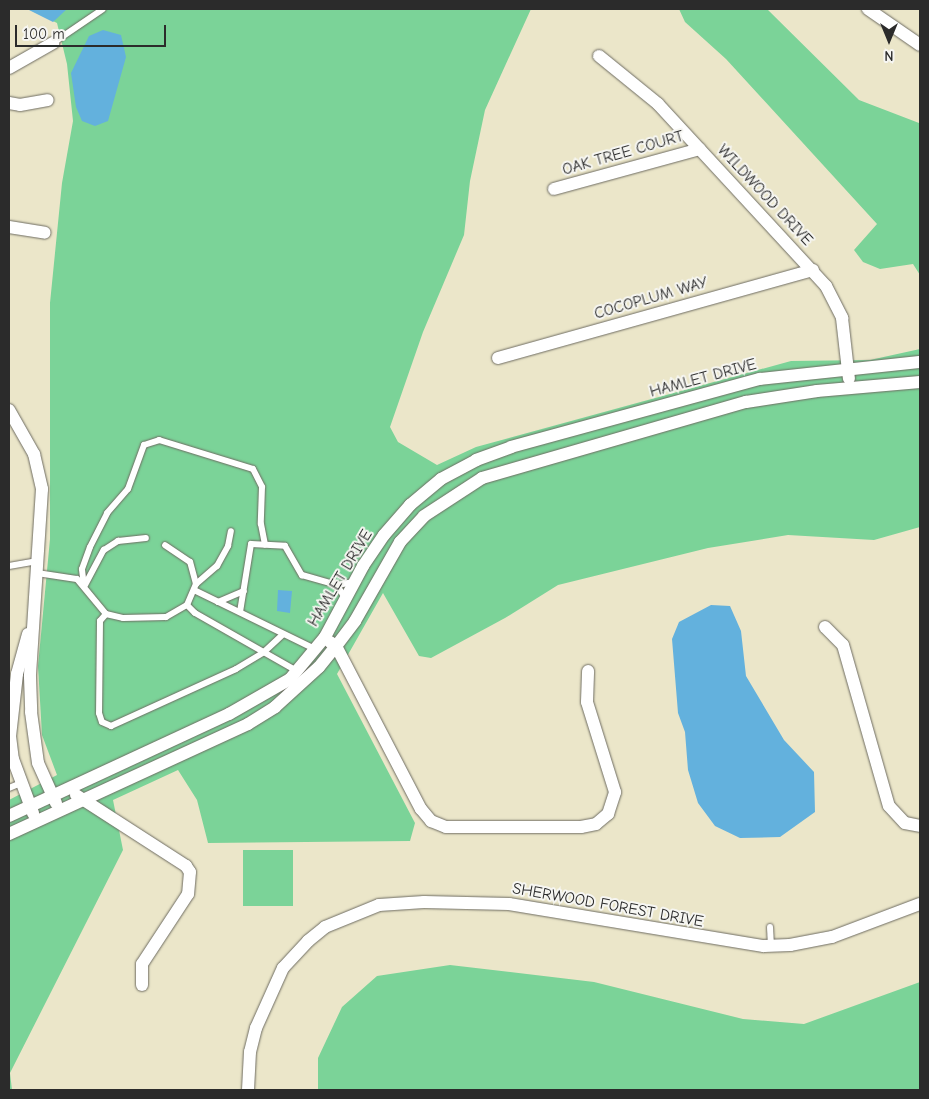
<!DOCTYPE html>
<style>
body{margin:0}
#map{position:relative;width:929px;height:1099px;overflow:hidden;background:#ebe6c9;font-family:"Comic Neue",sans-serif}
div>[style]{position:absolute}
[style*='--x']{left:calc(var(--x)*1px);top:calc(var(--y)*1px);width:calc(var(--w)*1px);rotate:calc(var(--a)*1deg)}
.green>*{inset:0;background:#7bd398}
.water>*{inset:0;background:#63b1dd}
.roads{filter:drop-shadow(0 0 1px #6e6c62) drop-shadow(0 0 1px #6e6c62)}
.lane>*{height:6px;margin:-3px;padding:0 3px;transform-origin:3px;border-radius:3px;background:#fff}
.street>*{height:12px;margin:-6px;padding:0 6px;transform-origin:6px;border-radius:6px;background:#fff}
span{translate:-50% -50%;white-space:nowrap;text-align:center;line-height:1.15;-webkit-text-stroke:4px #f6f6f2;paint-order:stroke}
.street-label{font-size:16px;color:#2b2b2b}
.frame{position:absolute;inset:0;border:10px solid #2b2b2b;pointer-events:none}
.north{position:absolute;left:864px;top:15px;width:50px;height:50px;-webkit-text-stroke:4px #f6f6f2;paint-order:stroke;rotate:180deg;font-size:14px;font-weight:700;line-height:20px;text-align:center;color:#2b2b2b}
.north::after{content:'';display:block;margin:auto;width:18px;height:22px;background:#2b2b2b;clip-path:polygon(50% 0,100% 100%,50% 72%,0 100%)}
.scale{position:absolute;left:15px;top:25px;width:151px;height:22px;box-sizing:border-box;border:2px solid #2b2b2b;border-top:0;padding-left:6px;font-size:15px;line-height:18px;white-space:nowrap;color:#2b2b2b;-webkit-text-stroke:4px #f6f6f2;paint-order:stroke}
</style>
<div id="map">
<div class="green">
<div style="clip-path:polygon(679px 9px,767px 9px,859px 100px,919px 123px,920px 275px,913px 264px,880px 269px,863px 262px,854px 250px,877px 224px,726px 59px,685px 22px)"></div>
<div style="clip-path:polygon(30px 10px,531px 9px,485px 110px,470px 181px,464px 235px,423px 332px,390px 427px,398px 442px,437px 465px,476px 447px,791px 361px,870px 360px,920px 349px,920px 527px,874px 540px,788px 535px,708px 548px,558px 585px,505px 618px,431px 658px,419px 656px,383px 593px,337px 674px,415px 823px,410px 841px,208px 843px,197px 800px,178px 770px,113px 800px,123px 850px,10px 1073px,12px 1090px,9px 1090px,9px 800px,57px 775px,42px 735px,38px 666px,50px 539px,50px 303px,62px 183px,73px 121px,67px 64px,57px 23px)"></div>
<div style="clip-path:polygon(243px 850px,293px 850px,293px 906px,243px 906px)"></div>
<div style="clip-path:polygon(450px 965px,594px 982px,743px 1019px,804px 1024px,920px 982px,920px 1090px,318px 1090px,318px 1058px,342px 1007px,377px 976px)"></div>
</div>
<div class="water">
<div style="clip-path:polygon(27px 9px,67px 9px,53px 22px)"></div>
<div style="clip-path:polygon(103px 30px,121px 35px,126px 57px,108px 121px,95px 126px,82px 121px,76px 107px,71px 73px,89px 36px)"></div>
<div style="clip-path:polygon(278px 590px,292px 591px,290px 613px,277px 611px)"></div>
<div style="clip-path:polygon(711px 605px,730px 606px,741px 631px,746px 676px,784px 740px,814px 772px,815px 812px,780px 837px,740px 838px,715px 826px,698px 803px,688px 770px,685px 732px,678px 713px,672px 639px,679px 622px)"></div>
</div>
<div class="roads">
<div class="lane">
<div style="--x:53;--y:43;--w:60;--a:-34.2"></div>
<div style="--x:9;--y:566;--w:29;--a:-10"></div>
<div style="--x:37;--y:573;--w:40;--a:8.5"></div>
<div style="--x:77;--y:579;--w:45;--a:50.4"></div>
<div style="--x:106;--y:614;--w:17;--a:13"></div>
<div style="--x:123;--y:618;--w:43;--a:-1.3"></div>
<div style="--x:166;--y:617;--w:24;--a:-30"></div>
<div style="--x:187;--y:605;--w:23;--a:-67"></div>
<div style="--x:196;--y:584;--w:23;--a:-105"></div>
<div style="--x:190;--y:562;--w:30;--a:-146"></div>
<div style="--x:196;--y:584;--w:28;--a:-41"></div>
<div style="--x:217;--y:566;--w:23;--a:-61"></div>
<div style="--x:228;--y:546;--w:15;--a:-79"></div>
<div style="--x:85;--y:585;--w:40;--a:-62"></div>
<div style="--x:104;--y:550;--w:17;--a:-33"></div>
<div style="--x:118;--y:541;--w:28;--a:-6"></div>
<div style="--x:84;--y:586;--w:17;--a:-97"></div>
<div style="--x:82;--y:569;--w:23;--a:-70"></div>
<div style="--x:90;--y:547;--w:38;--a:-63"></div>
<div style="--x:107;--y:513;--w:32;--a:-49"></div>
<div style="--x:128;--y:489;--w:47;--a:-70"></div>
<div style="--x:144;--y:445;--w:16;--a:-18"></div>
<div style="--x:159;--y:440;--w:98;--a:17.1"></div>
<div style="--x:253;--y:469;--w:20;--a:63"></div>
<div style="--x:262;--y:487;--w:37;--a:92"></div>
<div style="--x:261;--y:524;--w:21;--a:79"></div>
<div style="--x:194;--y:590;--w:135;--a:26"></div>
<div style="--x:345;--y:598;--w:15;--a:-122"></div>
<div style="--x:337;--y:585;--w:17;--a:-10"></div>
<div style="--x:218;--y:602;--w:28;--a:-23"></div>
<div style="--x:187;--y:605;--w:11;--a:45"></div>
<div style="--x:195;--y:613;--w:117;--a:29.6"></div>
<div style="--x:240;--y:612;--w:69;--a:-80.8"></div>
<div style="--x:251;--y:544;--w:34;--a:3"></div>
<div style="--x:285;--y:546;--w:34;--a:60"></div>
<div style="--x:302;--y:575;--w:36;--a:16"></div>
<div style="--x:106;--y:614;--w:9;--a:131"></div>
<div style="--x:100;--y:621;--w:92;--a:90.6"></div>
<div style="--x:99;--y:713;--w:9;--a:72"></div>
<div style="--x:102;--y:722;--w:10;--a:24"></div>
<div style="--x:111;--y:726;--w:137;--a:-24.5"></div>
<div style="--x:236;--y:669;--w:33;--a:-31"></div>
<div style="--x:264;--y:652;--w:26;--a:-43"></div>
<div style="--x:9;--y:788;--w:13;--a:-23"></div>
<div style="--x:770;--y:927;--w:19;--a:87"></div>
</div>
<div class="street">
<div style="--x:868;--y:9;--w:63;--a:34.7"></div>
<div style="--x:599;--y:56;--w:76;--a:39.1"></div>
<div style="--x:658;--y:104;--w:248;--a:47.3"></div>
<div style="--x:826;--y:286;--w:36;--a:63"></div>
<div style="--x:842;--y:318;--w:61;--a:83.5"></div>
<div style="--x:9;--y:68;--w:51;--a:-29.6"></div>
<div style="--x:9;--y:103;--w:11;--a:10"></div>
<div style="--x:20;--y:105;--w:28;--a:-10"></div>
<div style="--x:554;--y:189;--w:151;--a:-15.3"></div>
<div style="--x:9;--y:227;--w:36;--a:9"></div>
<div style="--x:498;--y:358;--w:327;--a:-15.6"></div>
<div style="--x:9;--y:410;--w:51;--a:60.4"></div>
<div style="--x:34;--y:454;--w:36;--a:77"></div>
<div style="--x:42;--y:489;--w:188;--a:93.7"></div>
<div style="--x:30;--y:677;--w:35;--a:88"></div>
<div style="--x:31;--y:712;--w:51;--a:82.2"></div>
<div style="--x:38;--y:763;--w:44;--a:65.8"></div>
<div style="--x:825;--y:627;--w:25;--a:45"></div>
<div style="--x:843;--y:645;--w:167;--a:74.1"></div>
<div style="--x:889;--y:806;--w:23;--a:47"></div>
<div style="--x:905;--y:823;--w:15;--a:11"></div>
<div style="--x:28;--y:634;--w:41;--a:105.4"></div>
<div style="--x:17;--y:674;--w:62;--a:96.4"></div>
<div style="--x:10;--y:736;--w:23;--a:83"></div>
<div style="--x:13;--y:759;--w:58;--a:69.7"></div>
<div style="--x:330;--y:642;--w:7;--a:34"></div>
<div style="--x:336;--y:646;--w:184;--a:62.5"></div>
<div style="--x:421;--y:809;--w:16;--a:50"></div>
<div style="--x:431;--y:821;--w:16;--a:22"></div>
<div style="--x:446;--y:827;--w:135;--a:0"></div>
<div style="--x:581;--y:827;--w:15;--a:-11"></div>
<div style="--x:596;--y:824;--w:16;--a:-40"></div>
<div style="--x:608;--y:814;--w:23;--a:-72"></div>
<div style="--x:615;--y:792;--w:94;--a:-107.3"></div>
<div style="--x:587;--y:702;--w:31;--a:-88"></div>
<div style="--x:76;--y:795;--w:131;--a:32.8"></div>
<div style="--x:186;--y:866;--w:7;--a:56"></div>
<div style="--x:190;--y:872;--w:22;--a:95"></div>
<div style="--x:188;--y:894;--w:84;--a:123.3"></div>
<div style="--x:142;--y:964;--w:21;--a:90"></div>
<div style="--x:9;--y:816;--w:242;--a:-24.9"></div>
<div style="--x:229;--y:714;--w:70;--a:-29.8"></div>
<div style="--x:290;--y:679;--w:55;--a:-50.2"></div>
<div style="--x:325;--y:637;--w:81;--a:-61.8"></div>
<div style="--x:363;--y:566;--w:37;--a:-56"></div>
<div style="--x:384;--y:535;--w:40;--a:-49"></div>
<div style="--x:410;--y:505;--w:40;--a:-40"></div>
<div style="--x:441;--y:479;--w:40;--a:-28"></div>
<div style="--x:476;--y:460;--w:37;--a:-20"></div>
<div style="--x:511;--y:447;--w:258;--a:-15.3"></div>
<div style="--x:760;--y:379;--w:161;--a:-6.1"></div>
<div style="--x:9;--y:834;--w:263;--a:-24.7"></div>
<div style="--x:248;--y:724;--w:32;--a:-32"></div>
<div style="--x:275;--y:707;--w:59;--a:-42.3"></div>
<div style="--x:319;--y:667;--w:28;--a:-51"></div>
<div style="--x:337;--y:645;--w:30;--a:-53"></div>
<div style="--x:355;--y:621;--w:91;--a:-60.3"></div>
<div style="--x:400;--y:542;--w:35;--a:-47"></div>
<div style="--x:424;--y:516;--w:69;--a:-33.2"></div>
<div style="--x:482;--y:478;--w:275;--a:-16.1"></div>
<div style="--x:746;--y:402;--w:72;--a:-8.8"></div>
<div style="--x:817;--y:391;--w:103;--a:-5"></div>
<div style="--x:248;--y:1090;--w:38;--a:-87"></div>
<div style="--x:250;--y:1052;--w:25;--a:-76"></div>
<div style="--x:256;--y:1028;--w:66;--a:-65.8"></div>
<div style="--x:283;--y:968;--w:37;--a:-47"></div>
<div style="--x:308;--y:941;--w:22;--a:-39"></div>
<div style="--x:325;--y:927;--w:58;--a:-22.2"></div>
<div style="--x:379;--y:905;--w:45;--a:-3.8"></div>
<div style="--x:424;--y:902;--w:85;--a:1.3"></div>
<div style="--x:509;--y:904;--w:258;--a:9.4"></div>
<div style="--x:764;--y:946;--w:26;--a:-2"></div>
<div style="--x:790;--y:945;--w:43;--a:-10.8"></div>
<div style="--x:832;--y:937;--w:94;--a:-20.6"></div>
</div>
</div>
<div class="street-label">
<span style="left:623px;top:153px;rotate:-16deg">OAK TREE COURT</span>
<span style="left:765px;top:195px;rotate:47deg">WILDWOOD DRIVE</span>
<span style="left:651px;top:298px;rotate:-16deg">COCOPLUM WAY</span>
<span style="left:703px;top:378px;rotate:-15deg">HAMLET DRIVE</span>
<span style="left:340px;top:578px;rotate:-59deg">HAMLET DRIVE</span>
<span style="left:608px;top:905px;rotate:10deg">SHERWOOD FOREST DRIVE</span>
</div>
<div class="frame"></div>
<div class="north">N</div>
<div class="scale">100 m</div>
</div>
